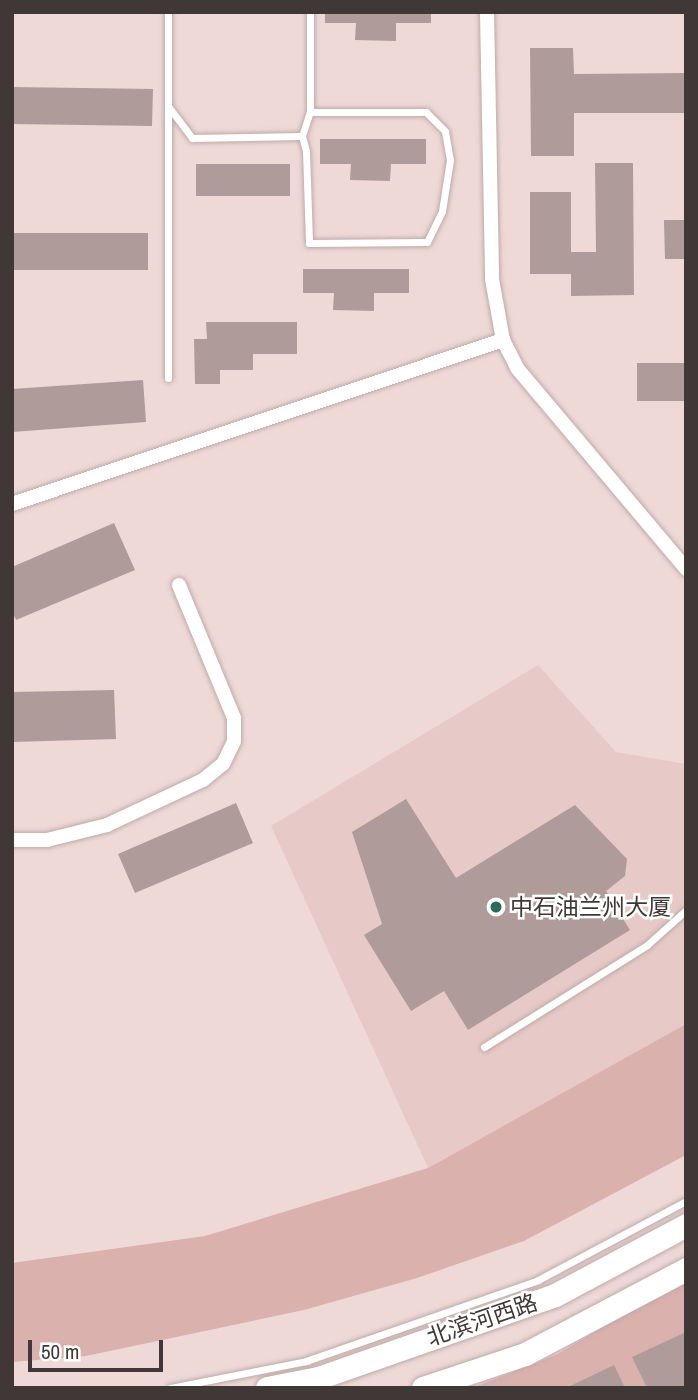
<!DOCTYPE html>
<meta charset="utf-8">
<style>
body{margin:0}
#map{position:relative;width:698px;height:1400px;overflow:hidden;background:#eed9d7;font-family:"Archivo Narrow","Noto Sans SC",sans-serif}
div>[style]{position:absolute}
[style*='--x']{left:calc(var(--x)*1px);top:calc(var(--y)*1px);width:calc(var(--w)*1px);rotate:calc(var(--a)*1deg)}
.built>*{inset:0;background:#e7cac7}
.green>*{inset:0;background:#dbb1ae}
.building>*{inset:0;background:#af9b99}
.roads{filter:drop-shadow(0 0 2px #beaaa8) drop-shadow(0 0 2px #beaaa8)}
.service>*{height:7px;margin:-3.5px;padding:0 3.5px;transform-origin:3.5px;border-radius:3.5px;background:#fff}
.minor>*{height:14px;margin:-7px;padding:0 7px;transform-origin:7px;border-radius:7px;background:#fff}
.primary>*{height:23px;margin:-11.5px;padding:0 11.5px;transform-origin:11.5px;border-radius:11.5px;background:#fff}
.dots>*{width:19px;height:19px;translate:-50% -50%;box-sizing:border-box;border:4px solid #fff;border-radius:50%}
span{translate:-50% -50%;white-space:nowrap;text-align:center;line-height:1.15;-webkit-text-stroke:5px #fff;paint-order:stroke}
.poi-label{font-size:23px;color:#403837}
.left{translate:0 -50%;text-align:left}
.street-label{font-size:23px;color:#403837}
.frame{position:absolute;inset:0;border:14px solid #403837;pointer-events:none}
.scale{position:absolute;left:28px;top:1340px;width:135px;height:32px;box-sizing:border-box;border:4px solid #403837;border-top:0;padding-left:9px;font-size:21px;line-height:24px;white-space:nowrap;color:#403837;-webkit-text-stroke:5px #fff;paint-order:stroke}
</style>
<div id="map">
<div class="built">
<div style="clip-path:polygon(538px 665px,616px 752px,686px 764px,686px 1024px,428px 1168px,271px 826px)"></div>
</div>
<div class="green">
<div style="clip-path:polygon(686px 1024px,686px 1155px,524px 1241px,417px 1278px,304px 1310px,86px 1356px,12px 1362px,12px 1263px,205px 1236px,428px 1168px)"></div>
<div style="clip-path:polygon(686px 1277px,686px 1388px,472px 1388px,558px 1354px)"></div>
</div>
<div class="building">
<div style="clip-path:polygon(325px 12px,431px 12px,431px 23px,396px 23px,396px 41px,355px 40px,356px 23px,325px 23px)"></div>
<div style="clip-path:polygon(530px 48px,573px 48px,574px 74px,686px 73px,686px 113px,574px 113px,574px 156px,531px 156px)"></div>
<div style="clip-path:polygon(12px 87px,153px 89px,152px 126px,12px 124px)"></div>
<div style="clip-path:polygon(320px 139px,426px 139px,426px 164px,391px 164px,390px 181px,350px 180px,351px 164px,320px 164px)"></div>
<div style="clip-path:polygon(595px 163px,633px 163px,634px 295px,571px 296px,571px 274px,530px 274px,530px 192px,571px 192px,571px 252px,596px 252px)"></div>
<div style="clip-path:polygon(196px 164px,290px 164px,290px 196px,196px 196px)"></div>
<div style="clip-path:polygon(664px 220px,686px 220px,686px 259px,665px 259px)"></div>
<div style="clip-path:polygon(12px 233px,148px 233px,148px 270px,12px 270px)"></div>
<div style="clip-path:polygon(303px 269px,409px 269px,409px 293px,374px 293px,374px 311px,333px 310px,334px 293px,303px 293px)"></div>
<div style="clip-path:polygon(206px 322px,297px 322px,297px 354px,253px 354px,253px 370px,220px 370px,220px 384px,195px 384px,194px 339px,207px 339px)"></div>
<div style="clip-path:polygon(637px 363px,686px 363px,686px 401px,637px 401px)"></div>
<div style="clip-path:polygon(143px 380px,146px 422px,12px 432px,12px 389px)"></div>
<div style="clip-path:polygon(114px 523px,135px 570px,16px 620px,12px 611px,12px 567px)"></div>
<div style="clip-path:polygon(114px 690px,116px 739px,12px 742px,12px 692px)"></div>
<div style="clip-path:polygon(406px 799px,456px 878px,575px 805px,627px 859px,625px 876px,606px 891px,630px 930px,468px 1030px,444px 991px,411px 1011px,364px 935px,382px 924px,352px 832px)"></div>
<div style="clip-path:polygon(236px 803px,253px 843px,135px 893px,118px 854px)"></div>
<div style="clip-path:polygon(686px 1332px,686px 1388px,647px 1388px,632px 1357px)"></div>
<div style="clip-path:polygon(614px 1365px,625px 1388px,566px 1388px)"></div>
</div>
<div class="roads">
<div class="service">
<div style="--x:168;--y:12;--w:366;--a:90"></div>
<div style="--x:168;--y:106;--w:40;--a:53"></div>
<div style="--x:192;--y:138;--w:110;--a:-1"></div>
<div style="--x:302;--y:136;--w:25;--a:-72"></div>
<div style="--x:310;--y:112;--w:100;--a:-90"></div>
<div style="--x:302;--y:136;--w:16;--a:75"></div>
<div style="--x:306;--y:151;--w:92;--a:88.1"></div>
<div style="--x:309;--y:243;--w:118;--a:-0.5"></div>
<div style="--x:427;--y:242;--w:34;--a:-64"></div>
<div style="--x:442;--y:211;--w:52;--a:-81.1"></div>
<div style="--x:450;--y:160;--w:29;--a:-100"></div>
<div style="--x:445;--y:131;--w:27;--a:-135"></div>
<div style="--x:426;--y:112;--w:116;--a:180"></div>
<div style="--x:484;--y:1047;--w:192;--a:-32"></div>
<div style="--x:647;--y:945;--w:52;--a:-41.9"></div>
<div style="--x:170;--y:1388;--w:139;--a:-11.2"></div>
<div style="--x:306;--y:1361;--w:246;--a:-19.2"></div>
<div style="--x:538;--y:1280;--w:168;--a:-28.1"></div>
</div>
<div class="minor">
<div style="--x:487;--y:12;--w:267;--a:88.9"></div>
<div style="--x:492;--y:279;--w:62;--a:79.8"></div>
<div style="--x:503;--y:340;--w:31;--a:63"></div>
<div style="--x:517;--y:368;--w:263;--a:49.9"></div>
<div style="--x:12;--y:504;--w:518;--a:-18.47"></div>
<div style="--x:12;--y:840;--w:35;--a:0"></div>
<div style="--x:47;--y:840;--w:62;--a:-14"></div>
<div style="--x:107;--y:825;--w:106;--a:-25.1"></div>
<div style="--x:203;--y:780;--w:26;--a:-39"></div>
<div style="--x:223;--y:764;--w:25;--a:-64"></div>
<div style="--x:234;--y:741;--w:23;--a:-90"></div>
<div style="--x:234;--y:718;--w:144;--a:-112.5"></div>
</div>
<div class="primary">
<div style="--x:267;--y:1388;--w:52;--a:-11.1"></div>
<div style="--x:318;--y:1378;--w:251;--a:-19.3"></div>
<div style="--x:555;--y:1295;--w:149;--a:-28.1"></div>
<div style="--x:423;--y:1388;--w:108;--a:-18.4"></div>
<div style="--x:525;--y:1354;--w:182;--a:-27.8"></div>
</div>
</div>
<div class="dots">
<div style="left:496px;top:907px;background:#2a6b5a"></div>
</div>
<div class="poi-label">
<span class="left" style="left:510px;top:907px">中石油兰州大厦</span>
</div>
<div class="street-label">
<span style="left:482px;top:1320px;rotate:-19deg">北滨河西路</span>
</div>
<div class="frame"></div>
<div class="scale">50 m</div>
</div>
